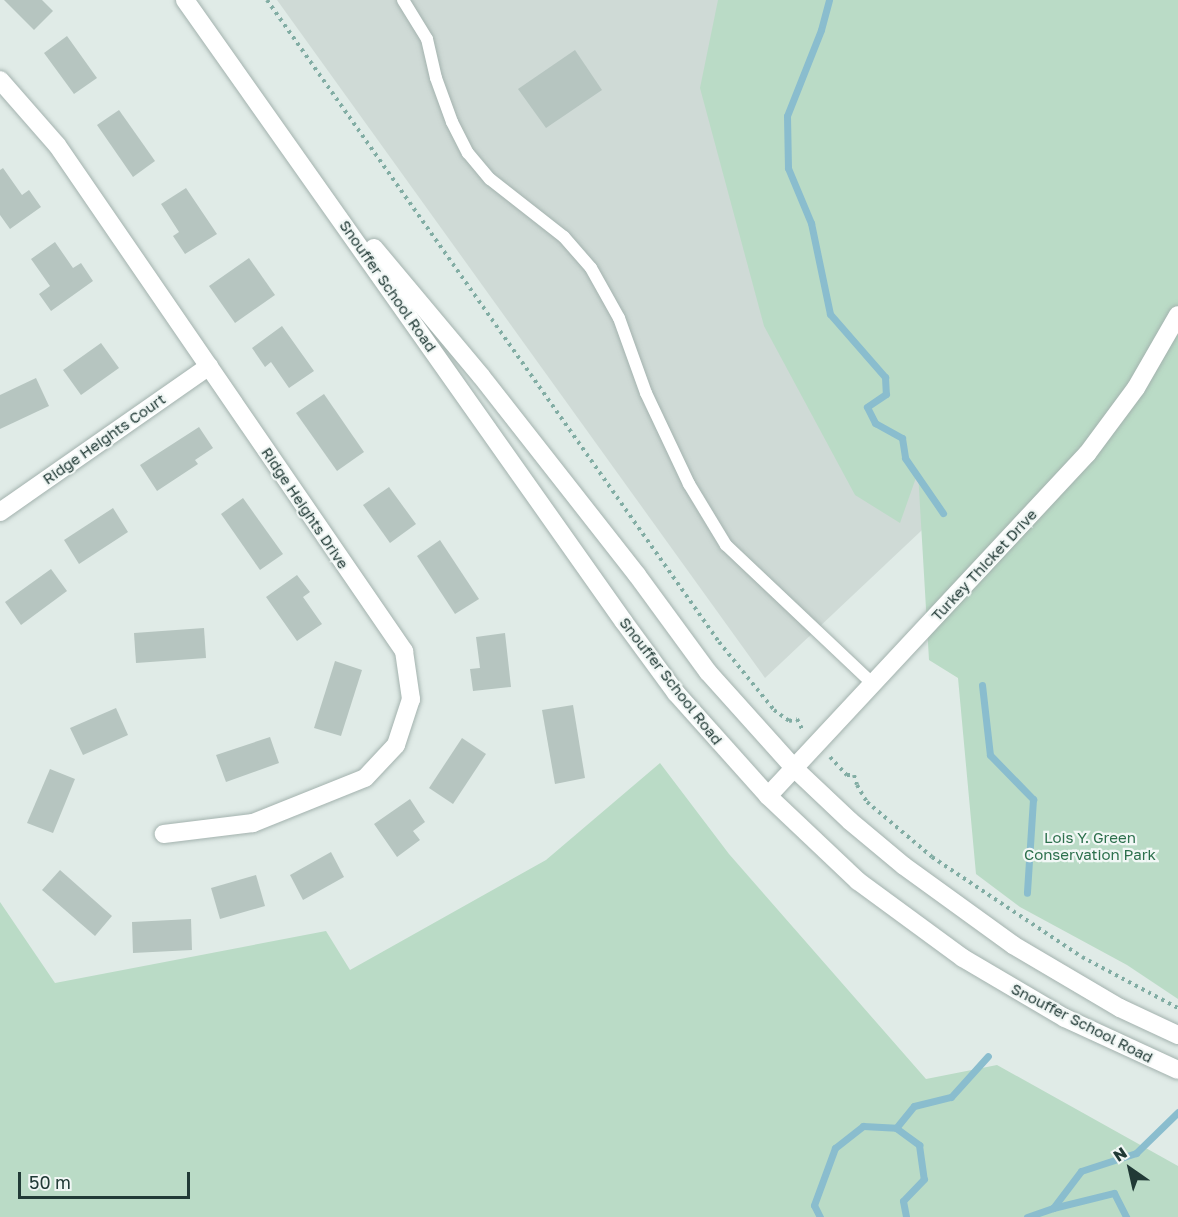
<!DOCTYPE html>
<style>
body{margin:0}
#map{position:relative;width:1178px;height:1217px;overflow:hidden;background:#e0ebe7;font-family:"Golos Text",sans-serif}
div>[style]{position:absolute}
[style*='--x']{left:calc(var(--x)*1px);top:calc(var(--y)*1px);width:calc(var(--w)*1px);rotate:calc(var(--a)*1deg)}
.built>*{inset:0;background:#cfdad6}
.green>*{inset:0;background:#badbc6}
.stream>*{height:7px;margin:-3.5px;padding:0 3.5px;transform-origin:3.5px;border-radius:3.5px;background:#8abdce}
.building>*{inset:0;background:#b6c5c0}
.path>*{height:4px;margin-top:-2px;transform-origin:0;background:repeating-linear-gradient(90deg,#82ada4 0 3px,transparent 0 7.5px)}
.roads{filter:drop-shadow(0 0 2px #a3b2ae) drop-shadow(0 0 2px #a3b2ae)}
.service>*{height:12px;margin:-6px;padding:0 6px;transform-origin:6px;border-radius:6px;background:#fff}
.minor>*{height:18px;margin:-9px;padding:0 9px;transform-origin:9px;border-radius:9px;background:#fff}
.secondary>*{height:18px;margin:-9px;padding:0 9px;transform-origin:9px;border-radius:9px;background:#fff}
span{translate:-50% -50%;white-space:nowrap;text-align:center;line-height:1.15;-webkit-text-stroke:4.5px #f1f7f5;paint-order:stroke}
.street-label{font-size:15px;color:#213a36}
.park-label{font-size:15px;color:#2d704d}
.north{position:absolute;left:1100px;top:1139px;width:60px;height:60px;-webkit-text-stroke:4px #f1f7f5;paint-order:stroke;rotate:326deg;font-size:16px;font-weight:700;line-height:24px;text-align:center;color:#213a36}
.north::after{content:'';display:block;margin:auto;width:21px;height:27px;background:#213a36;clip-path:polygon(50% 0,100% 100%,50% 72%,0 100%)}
.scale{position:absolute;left:18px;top:1172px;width:172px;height:27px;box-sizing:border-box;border:3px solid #213a36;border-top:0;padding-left:8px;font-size:18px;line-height:21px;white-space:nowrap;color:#213a36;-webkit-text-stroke:4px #f1f7f5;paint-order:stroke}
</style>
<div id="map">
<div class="built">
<div style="clip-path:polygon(277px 0,1178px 0,1008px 449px,765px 678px)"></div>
</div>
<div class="green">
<div style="clip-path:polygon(718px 0,1178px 0,1178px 999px,1127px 965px,1020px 907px,976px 874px,958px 678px,929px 660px,918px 472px,900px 523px,855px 495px,764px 326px,700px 88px)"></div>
<div style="clip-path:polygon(660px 763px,729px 854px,926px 1079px,997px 1065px,1178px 1166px,1178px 1217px,0 1217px,0 902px,55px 983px,326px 931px,350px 970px,546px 860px)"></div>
</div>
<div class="stream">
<div style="--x:829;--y:0;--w:31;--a:105"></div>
<div style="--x:821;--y:30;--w:92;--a:111.6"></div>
<div style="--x:787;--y:116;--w:52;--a:88.9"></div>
<div style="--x:788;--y:168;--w:60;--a:67.3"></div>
<div style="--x:811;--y:223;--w:93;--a:78.2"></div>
<div style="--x:830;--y:314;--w:84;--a:48.9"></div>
<div style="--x:885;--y:377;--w:17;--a:87"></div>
<div style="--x:886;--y:394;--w:23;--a:146"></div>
<div style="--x:867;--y:407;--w:18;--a:63"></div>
<div style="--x:875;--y:423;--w:31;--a:29"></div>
<div style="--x:902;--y:438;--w:20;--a:81"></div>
<div style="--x:905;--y:458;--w:67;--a:55.4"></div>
<div style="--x:982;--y:685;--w:70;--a:83.5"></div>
<div style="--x:990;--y:755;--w:62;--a:45.7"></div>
<div style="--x:1033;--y:799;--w:94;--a:93.7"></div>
<div style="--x:896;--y:1128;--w:28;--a:-51"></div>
<div style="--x:914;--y:1106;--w:38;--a:-14"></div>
<div style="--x:951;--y:1097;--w:55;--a:-47.9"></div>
<div style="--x:1053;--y:1208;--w:63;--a:-13.8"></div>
<div style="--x:1114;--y:1193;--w:27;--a:63"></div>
<div style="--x:820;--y:1217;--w:13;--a:-117"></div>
<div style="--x:814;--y:1205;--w:61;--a:-69.8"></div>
<div style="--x:835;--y:1148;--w:36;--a:-38"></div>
<div style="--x:863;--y:1126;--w:33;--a:3"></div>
<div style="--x:896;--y:1128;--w:29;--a:36"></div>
<div style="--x:919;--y:1145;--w:34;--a:82"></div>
<div style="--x:924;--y:1179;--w:30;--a:134"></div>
<div style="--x:903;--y:1201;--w:16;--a:79"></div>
<div style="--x:1027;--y:1217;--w:28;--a:-19"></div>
<div style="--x:1053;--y:1208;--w:46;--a:-52.9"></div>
<div style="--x:1081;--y:1171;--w:58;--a:-18.1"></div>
<div style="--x:1136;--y:1153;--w:59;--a:-44.3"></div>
</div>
<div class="building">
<div style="clip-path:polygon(4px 0,42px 0,53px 11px,34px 30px)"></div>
<div style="clip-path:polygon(67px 36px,97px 78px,74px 94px,44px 53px)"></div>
<div style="clip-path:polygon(575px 50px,602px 90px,546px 128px,518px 89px)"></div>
<div style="clip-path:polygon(119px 110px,155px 161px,133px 177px,97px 125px)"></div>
<div style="clip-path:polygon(3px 168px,22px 195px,29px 190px,41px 207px,10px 229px,0 215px,0 170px)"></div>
<div style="clip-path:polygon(186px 188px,217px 234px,185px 254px,173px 236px,179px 232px,161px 204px)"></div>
<div style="clip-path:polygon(55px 242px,73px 268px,81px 263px,93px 281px,51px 311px,39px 294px,50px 286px,31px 259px)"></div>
<div style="clip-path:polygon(249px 258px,275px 295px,235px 323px,209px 286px)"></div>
<div style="clip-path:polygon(282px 326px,314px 371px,289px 388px,271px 362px,265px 367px,252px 348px)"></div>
<div style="clip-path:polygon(101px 343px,119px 368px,81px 395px,63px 370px)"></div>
<div style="clip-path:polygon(36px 378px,49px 406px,0 429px,0 395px)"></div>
<div style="clip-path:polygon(324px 394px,364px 452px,337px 471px,296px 413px)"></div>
<div style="clip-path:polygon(199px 427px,213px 448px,195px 460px,198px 464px,157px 491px,140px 465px)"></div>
<div style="clip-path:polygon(389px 487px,416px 524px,390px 543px,363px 505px)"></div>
<div style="clip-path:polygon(243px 498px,283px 554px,260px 570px,221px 514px)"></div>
<div style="clip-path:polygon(113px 508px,128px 532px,79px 564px,64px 540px)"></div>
<div style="clip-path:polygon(440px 540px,479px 599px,455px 614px,417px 556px)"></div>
<div style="clip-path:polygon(51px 569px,67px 591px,21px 625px,5px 602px)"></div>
<div style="clip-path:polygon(297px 575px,310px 592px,303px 597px,322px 624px,297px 641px,266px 597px)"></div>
<div style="clip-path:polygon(204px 628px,206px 658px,136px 663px,134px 633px)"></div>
<div style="clip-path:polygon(505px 633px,511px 687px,473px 691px,470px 669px,480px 668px,476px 637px)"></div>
<div style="clip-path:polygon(335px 661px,362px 670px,341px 736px,314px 728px)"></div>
<div style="clip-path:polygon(573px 705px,585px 778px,555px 784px,542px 710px)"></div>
<div style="clip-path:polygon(116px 708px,128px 735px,83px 755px,70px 728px)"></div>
<div style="clip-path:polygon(270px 737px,279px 763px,226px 782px,216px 755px)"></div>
<div style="clip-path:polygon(462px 738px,486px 754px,453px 804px,429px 788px)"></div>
<div style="clip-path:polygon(50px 769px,75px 779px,53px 833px,27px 823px)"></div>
<div style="clip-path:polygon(410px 799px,425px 822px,413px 831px,420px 840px,397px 857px,374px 824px)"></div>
<div style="clip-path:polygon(331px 852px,344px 877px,303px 900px,290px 875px)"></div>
<div style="clip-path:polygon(60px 870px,112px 916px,95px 936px,42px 890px)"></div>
<div style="clip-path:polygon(256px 875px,265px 906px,220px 919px,211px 888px)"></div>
<div style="clip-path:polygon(191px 919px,192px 950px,133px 953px,132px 922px)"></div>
</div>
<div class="path">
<div style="--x:267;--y:0;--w:785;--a:54.85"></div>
<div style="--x:719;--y:642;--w:87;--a:51"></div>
<div style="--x:774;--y:710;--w:19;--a:36"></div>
<div style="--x:789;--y:721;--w:8;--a:-14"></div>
<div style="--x:797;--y:719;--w:13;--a:63"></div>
<div style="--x:830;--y:757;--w:25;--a:47"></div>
<div style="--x:847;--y:775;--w:7;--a:0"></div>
<div style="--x:854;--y:775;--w:10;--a:73"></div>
<div style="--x:857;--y:785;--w:20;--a:60"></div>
<div style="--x:867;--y:802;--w:85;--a:40.2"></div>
<div style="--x:932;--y:857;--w:180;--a:33.7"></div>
<div style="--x:1082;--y:957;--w:109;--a:28"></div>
</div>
<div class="roads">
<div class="service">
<div style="--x:403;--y:0;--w:46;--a:58.4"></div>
<div style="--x:427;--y:39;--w:40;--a:77"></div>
<div style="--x:436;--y:78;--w:47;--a:70"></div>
<div style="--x:452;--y:122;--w:35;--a:63"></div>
<div style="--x:468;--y:153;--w:34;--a:50"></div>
<div style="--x:490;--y:179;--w:94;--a:38.1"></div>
<div style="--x:564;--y:237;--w:41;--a:48.9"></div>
<div style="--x:591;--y:268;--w:57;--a:60.8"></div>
<div style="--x:619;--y:318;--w:80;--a:70.2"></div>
<div style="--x:646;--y:393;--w:101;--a:64.7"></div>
<div style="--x:689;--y:484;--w:71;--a:58.8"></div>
<div style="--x:726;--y:545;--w:201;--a:43.4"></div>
</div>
<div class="minor">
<div style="--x:0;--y:80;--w:86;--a:48.8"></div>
<div style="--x:57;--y:145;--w:614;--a:55.56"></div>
<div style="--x:404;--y:651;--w:49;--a:81.7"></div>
<div style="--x:411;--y:699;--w:48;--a:108.1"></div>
<div style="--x:396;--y:745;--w:45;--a:133.2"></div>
<div style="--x:365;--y:778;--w:121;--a:158.1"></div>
<div style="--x:253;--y:823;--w:90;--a:173"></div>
<div style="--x:0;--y:512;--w:255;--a:-34.9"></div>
<div style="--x:768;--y:796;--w:468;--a:-47"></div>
<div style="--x:1087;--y:454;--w:82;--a:-53.4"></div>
<div style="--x:1136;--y:388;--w:84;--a:-60.1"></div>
</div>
<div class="secondary">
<div style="--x:185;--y:0;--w:761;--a:54.79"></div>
<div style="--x:624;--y:622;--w:88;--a:53.8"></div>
<div style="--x:676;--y:693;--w:138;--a:48.2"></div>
<div style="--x:768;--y:796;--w:124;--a:43.4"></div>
<div style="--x:858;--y:881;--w:130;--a:36.3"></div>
<div style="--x:963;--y:958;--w:118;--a:30.5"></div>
<div style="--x:1065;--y:1018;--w:124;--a:24.7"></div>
<div style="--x:374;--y:248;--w:167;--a:50.1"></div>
<div style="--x:481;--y:376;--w:253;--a:51.9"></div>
<div style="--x:637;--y:575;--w:120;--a:53.8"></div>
<div style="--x:708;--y:672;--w:129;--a:48.1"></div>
<div style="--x:794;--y:768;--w:77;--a:43.4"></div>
<div style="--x:850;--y:821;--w:70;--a:39.8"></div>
<div style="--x:904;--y:866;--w:135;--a:35.9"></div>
<div style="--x:1013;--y:945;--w:124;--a:30.5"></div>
<div style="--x:1120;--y:1008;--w:64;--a:25"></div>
</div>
</div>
<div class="street-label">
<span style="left:388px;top:286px;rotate:55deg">Snouffer School Road</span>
<span style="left:104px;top:439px;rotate:-35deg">Ridge Heights Court</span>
<span style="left:305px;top:508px;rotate:56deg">Ridge Heights Drive</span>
<span style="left:984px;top:565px;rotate:-47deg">Turkey Thicket Drive</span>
<span style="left:671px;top:681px;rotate:52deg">Snouffer School Road</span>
<span style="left:1082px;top:1023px;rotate:27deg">Snouffer School Road</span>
</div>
<div class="park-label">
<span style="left:1090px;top:846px">Lois Y. Green<br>Conservation Park</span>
</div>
<div class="north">N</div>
<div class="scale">50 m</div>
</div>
